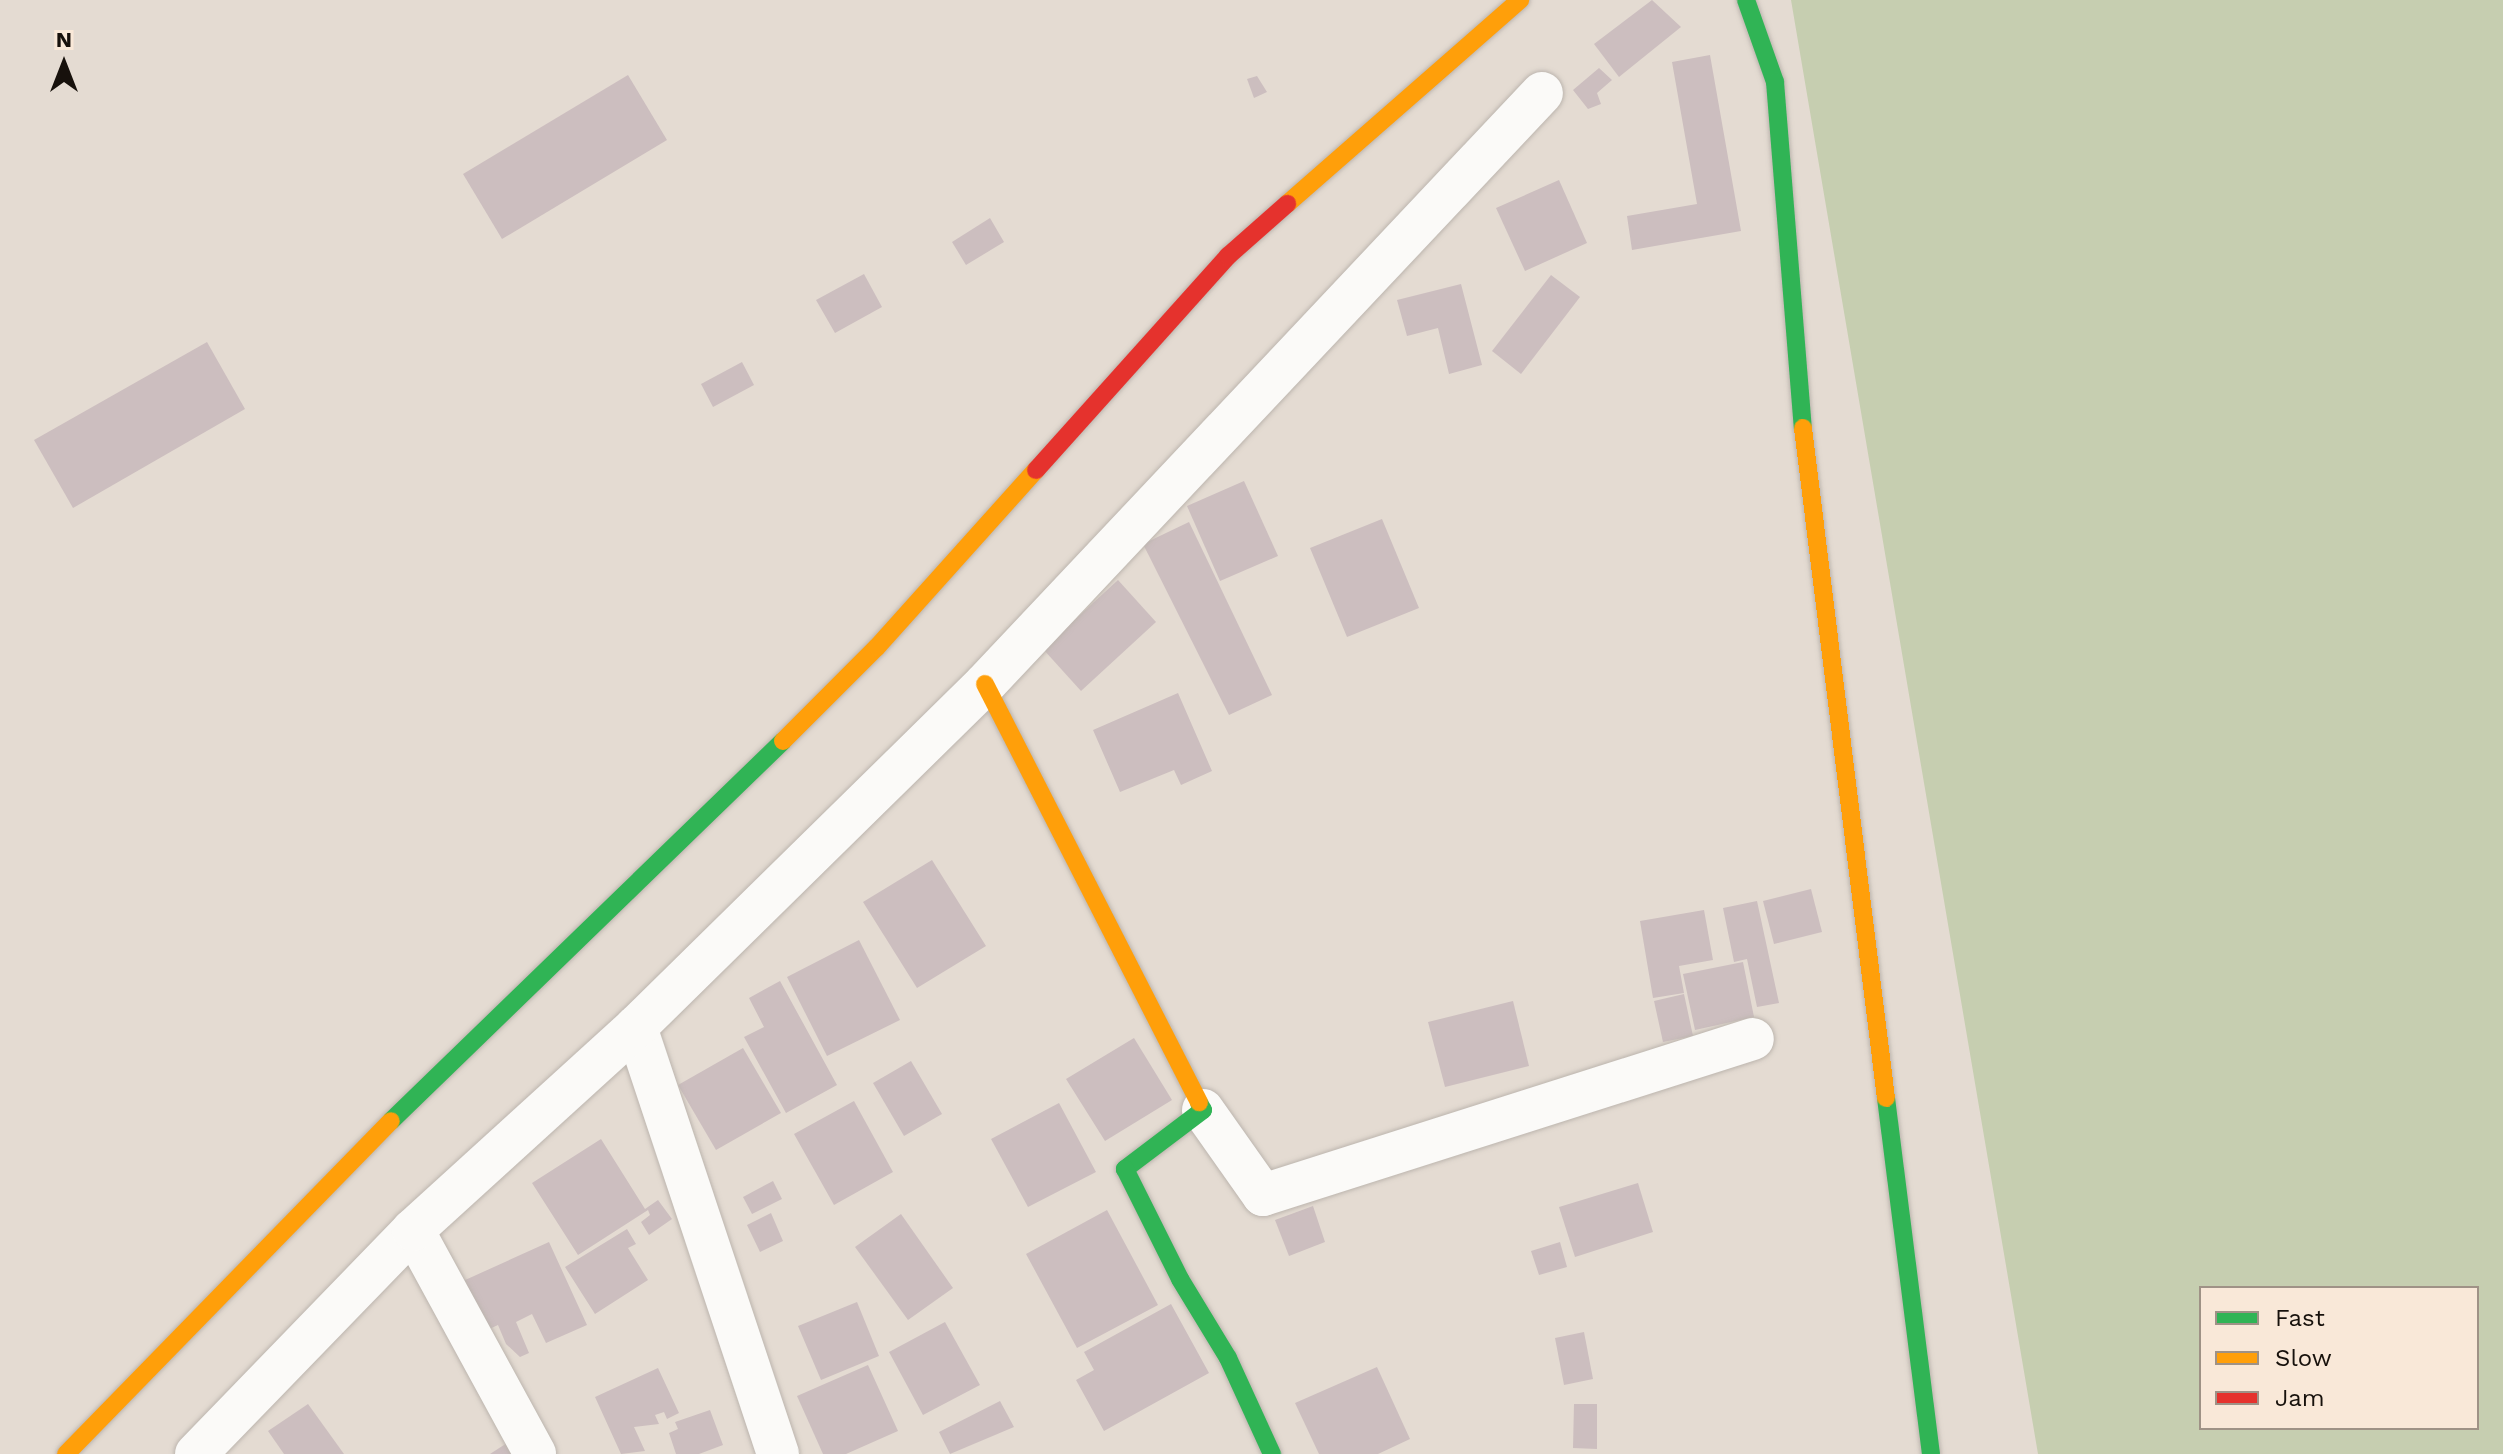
<!DOCTYPE html>
<style>
body{margin:0}
#map{position:relative;width:2503px;height:1454px;overflow:hidden;background:#e4dbd2;font-family:"Work Sans",sans-serif}
div>[style]{position:absolute}
[style*='--x']{left:calc(var(--x)*1px);top:calc(var(--y)*1px);width:calc(var(--w)*1px);rotate:calc(var(--a)*1deg)}
.green>*{inset:0;background:#c6ceb0}
.building>*{inset:0;background:#ccbebf}
.roads{filter:drop-shadow(0 0 2px #bcb5ae) drop-shadow(0 0 2px #bcb5ae)}
.street>*{height:42px;margin:-21px;padding:0 21px;transform-origin:21px;border-radius:21px;background:#fbfaf8}
.fast>*{height:18px;margin:-9px;padding:0 9px;transform-origin:9px;border-radius:9px;background:#30b455}
.slow>*{height:18px;margin:-9px;padding:0 9px;transform-origin:9px;border-radius:9px;background:#ff9f0a}
.jam>*{height:18px;margin:-9px;padding:0 9px;transform-origin:9px;border-radius:9px;background:#e5322d}
span{translate:-50% -50%;white-space:nowrap;text-align:center;line-height:1.15;-webkit-text-stroke:6px #f9e8d8;paint-order:stroke}
.legend{position:absolute;left:2199px;top:1286px;width:280px;height:144px;box-sizing:border-box;background:#f9e8d8;border:2px solid #9f9286;margin:0;padding:10px 14px;list-style:none;font-size:24px;color:#17110c}
.legend li{display:flex;align-items:center;gap:16px;height:40px}
.legend b{width:40px;border:2px solid #9f9286}
.north{position:absolute;left:24px;top:24px;width:80px;height:80px;-webkit-text-stroke:6px #f9e8d8;paint-order:stroke;rotate:0deg;font-size:22px;font-weight:700;line-height:32px;text-align:center;color:#17110c}
.north::after{content:'';display:block;margin:auto;width:28px;height:36px;background:#17110c;clip-path:polygon(50% 0,100% 100%,50% 72%,0 100%)}
</style>
<div id="map">
<div class="green">
<div style="clip-path:polygon(evenodd,1791px 0,2503px 0,2503px 1454px,2038px 1454px,1791px 0,2201px 1288px,2477px 1288px,2477px 1428px,2201px 1428px,2201px 1288px)"></div>
</div>
<div class="building">
<div style="clip-path:polygon(1652px 0,1681px 27px,1619px 77px,1594px 44px)"></div>
<div style="clip-path:polygon(1710px 55px,1741px 231px,1632px 250px,1627px 216px,1697px 204px,1672px 62px)"></div>
<div style="clip-path:polygon(1599px 68px,1612px 80px,1597px 93px,1601px 104px,1588px 109px,1573px 90px)"></div>
<div style="clip-path:polygon(628px 75px,667px 140px,502px 239px,463px 174px)"></div>
<div style="clip-path:polygon(1257px 76px,1267px 92px,1254px 98px,1247px 79px)"></div>
<div style="clip-path:polygon(1559px 180px,1587px 243px,1525px 271px,1496px 208px)"></div>
<div style="clip-path:polygon(990px 218px,1004px 242px,966px 265px,952px 242px)"></div>
<div style="clip-path:polygon(864px 274px,882px 307px,835px 333px,816px 300px)"></div>
<div style="clip-path:polygon(1551px 275px,1580px 297px,1521px 374px,1492px 351px)"></div>
<div style="clip-path:polygon(1461px 284px,1482px 365px,1449px 374px,1438px 328px,1407px 336px,1397px 300px)"></div>
<div style="clip-path:polygon(207px 342px,245px 409px,73px 508px,34px 440px)"></div>
<div style="clip-path:polygon(742px 362px,754px 385px,713px 407px,701px 384px)"></div>
<div style="clip-path:polygon(1244px 481px,1278px 556px,1220px 581px,1187px 506px)"></div>
<div style="clip-path:polygon(1382px 519px,1419px 608px,1347px 637px,1310px 548px)"></div>
<div style="clip-path:polygon(1189px 522px,1272px 695px,1229px 715px,1143px 544px)"></div>
<div style="clip-path:polygon(1118px 580px,1156px 622px,1081px 691px,1043px 649px)"></div>
<div style="clip-path:polygon(1178px 693px,1212px 771px,1181px 785px,1174px 770px,1120px 792px,1093px 730px)"></div>
<div style="clip-path:polygon(932px 860px,986px 946px,917px 988px,863px 902px)"></div>
<div style="clip-path:polygon(1811px 889px,1822px 932px,1774px 944px,1763px 901px)"></div>
<div style="clip-path:polygon(1757px 901px,1779px 1003px,1757px 1007px,1747px 959px,1734px 962px,1723px 908px)"></div>
<div style="clip-path:polygon(1704px 910px,1713px 960px,1679px 966px,1684px 993px,1653px 998px,1640px 921px)"></div>
<div style="clip-path:polygon(859px 940px,900px 1020px,827px 1056px,787px 977px)"></div>
<div style="clip-path:polygon(1743px 962px,1754px 1017px,1695px 1030px,1683px 974px)"></div>
<div style="clip-path:polygon(780px 981px,837px 1085px,786px 1113px,744px 1037px,764px 1027px,749px 998px)"></div>
<div style="clip-path:polygon(1684px 994px,1693px 1036px,1663px 1042px,1654px 1001px)"></div>
<div style="clip-path:polygon(1513px 1001px,1529px 1066px,1445px 1087px,1428px 1022px)"></div>
<div style="clip-path:polygon(1134px 1038px,1172px 1100px,1105px 1141px,1066px 1079px)"></div>
<div style="clip-path:polygon(743px 1048px,781px 1113px,716px 1150px,678px 1085px)"></div>
<div style="clip-path:polygon(911px 1061px,942px 1114px,904px 1136px,873px 1083px)"></div>
<div style="clip-path:polygon(854px 1101px,893px 1172px,834px 1205px,794px 1134px)"></div>
<div style="clip-path:polygon(1059px 1103px,1096px 1172px,1028px 1207px,991px 1139px)"></div>
<div style="clip-path:polygon(601px 1139px,645px 1209px,658px 1200px,672px 1219px,649px 1235px,641px 1222px,650px 1215px,648px 1210px,578px 1255px,532px 1183px)"></div>
<div style="clip-path:polygon(773px 1181px,782px 1199px,752px 1214px,743px 1197px)"></div>
<div style="clip-path:polygon(1638px 1183px,1653px 1232px,1575px 1257px,1559px 1207px)"></div>
<div style="clip-path:polygon(1313px 1206px,1325px 1242px,1289px 1256px,1275px 1220px)"></div>
<div style="clip-path:polygon(1107px 1210px,1158px 1305px,1077px 1348px,1026px 1254px)"></div>
<div style="clip-path:polygon(771px 1213px,783px 1241px,760px 1252px,747px 1225px)"></div>
<div style="clip-path:polygon(901px 1214px,953px 1288px,908px 1320px,855px 1247px)"></div>
<div style="clip-path:polygon(627px 1229px,636px 1244px,628px 1248px,648px 1280px,595px 1314px,565px 1267px)"></div>
<div style="clip-path:polygon(549px 1242px,587px 1325px,546px 1343px,532px 1314px,516px 1322px,529px 1353px,520px 1357px,506px 1344px,498px 1325px,485px 1331px,463px 1281px)"></div>
<div style="clip-path:polygon(1560px 1242px,1567px 1267px,1539px 1275px,1531px 1251px)"></div>
<div style="clip-path:polygon(857px 1302px,879px 1356px,821px 1380px,798px 1326px)"></div>
<div style="clip-path:polygon(1171px 1304px,1209px 1373px,1104px 1431px,1076px 1380px,1094px 1370px,1084px 1352px)"></div>
<div style="clip-path:polygon(945px 1322px,980px 1385px,923px 1415px,889px 1352px)"></div>
<div style="clip-path:polygon(1584px 1332px,1593px 1379px,1564px 1385px,1555px 1338px)"></div>
<div style="clip-path:polygon(868px 1365px,898px 1431px,846px 1454px,823px 1454px,797px 1396px)"></div>
<div style="clip-path:polygon(1377px 1367px,1410px 1439px,1378px 1454px,1319px 1454px,1295px 1403px)"></div>
<div style="clip-path:polygon(658px 1368px,679px 1413px,667px 1419px,664px 1412px,655px 1415px,659px 1424px,634px 1427px,645px 1451px,621px 1454px,595px 1397px)"></div>
<div style="clip-path:polygon(1000px 1401px,1014px 1427px,950px 1454px,939px 1432px)"></div>
<div style="clip-path:polygon(308px 1404px,344px 1454px,284px 1454px,268px 1431px)"></div>
<div style="clip-path:polygon(1574px 1404px,1597px 1404px,1597px 1449px,1573px 1448px)"></div>
<div style="clip-path:polygon(710px 1410px,723px 1445px,699px 1454px,676px 1454px,669px 1433px,678px 1429px,675px 1422px)"></div>
<div style="clip-path:polygon(507px 1443px,515px 1454px,490px 1454px)"></div>
</div>
<div class="roads">
<div class="street">
<div style="--x:636;--y:1027;--w:450;--a:71.6"></div>
<div style="--x:1203;--y:1110;--w:104;--a:54.8"></div>
<div style="--x:1263;--y:1195;--w:514;--a:-17.66"></div>
<div style="--x:413;--y:1230;--w:255;--a:61.4"></div>
<div style="--x:196;--y:1454;--w:312;--a:-45.9"></div>
<div style="--x:413;--y:1230;--w:302;--a:-42.3"></div>
<div style="--x:636;--y:1027;--w:489;--a:-44.5"></div>
<div style="--x:985;--y:684;--w:812;--a:-46.7"></div>
</div>
<div class="fast">
<div style="--x:1746;--y:0;--w:87;--a:70.5"></div>
<div style="--x:1775;--y:82;--w:347;--a:85.4"></div>
<div style="--x:1886;--y:1098;--w:359;--a:82.8"></div>
<div style="--x:1199;--y:1103;--w:8;--a:60"></div>
<div style="--x:1203;--y:1110;--w:98;--a:142.9"></div>
<div style="--x:1125;--y:1169;--w:123;--a:63.4"></div>
<div style="--x:1180;--y:1279;--w:92;--a:58.7"></div>
<div style="--x:1228;--y:1358;--w:106;--a:65.4"></div>
<div style="--x:391;--y:1121;--w:546;--a:-44.11"></div>
</div>
<div class="slow">
<div style="--x:1287;--y:204;--w:310;--a:-41.2"></div>
<div style="--x:1803;--y:428;--w:675;--a:82.94"></div>
<div style="--x:985;--y:684;--w:470;--a:62.9"></div>
<div style="--x:783;--y:741;--w:133;--a:-45"></div>
<div style="--x:877;--y:647;--w:238;--a:-48.1"></div>
<div style="--x:66;--y:1454;--w:465;--a:-45.7"></div>
</div>
<div class="jam">
<div style="--x:1036;--y:470;--w:288;--a:-48.1"></div>
<div style="--x:1228;--y:256;--w:79;--a:-41.4"></div>
</div>
</div>
<ul class="legend">
<li><b style="height:10px;background:#30b455"></b>Fast</li>
<li><b style="height:10px;background:#ff9f0a"></b>Slow</li>
<li><b style="height:10px;background:#e5322d"></b>Jam</li>
</ul>
<div class="north">N</div>
</div>
